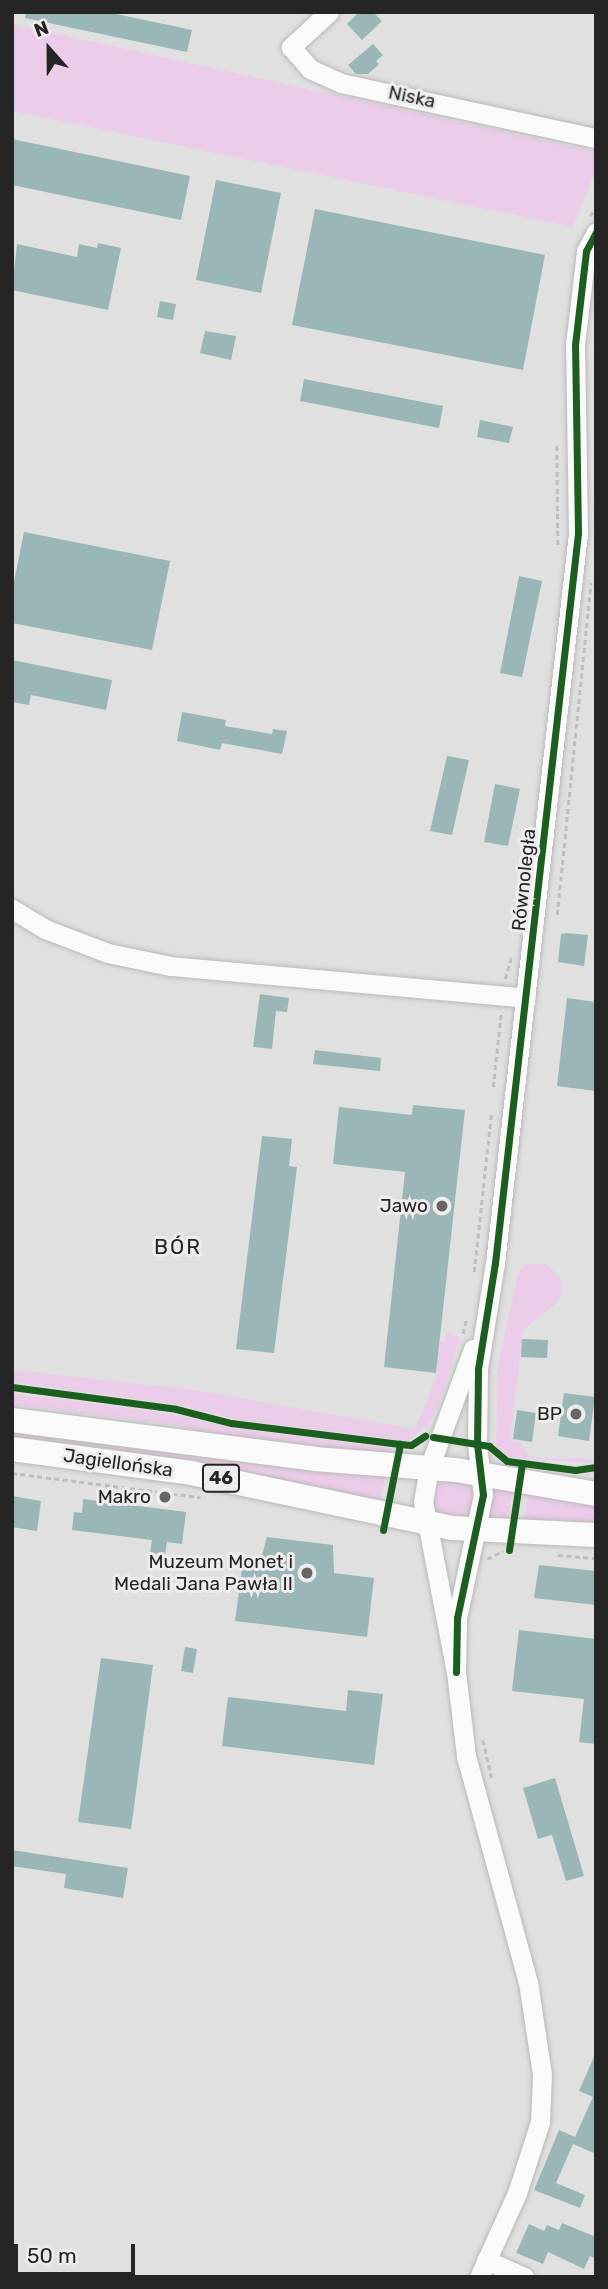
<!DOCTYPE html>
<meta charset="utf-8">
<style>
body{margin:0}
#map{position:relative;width:608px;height:2289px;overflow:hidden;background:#e1e0e1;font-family:Rubik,sans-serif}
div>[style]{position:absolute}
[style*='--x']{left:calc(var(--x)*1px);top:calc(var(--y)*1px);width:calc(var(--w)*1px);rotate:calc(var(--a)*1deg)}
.green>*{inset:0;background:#ebcce9}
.round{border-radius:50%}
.building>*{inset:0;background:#9ab6b6}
.path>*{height:2.5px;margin-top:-1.25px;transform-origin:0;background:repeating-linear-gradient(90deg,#c0bfbf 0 5px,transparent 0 8.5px)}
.roads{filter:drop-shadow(0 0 2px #b9b9b9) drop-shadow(0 0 2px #b9b9b9)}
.minor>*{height:19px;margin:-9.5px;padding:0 9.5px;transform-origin:9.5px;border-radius:9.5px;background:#fafafa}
.major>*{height:24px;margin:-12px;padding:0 12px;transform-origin:12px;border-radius:12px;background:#fafafa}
.cycleway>*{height:7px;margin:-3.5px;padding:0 3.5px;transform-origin:3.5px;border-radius:3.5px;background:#1b5e20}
.dots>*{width:19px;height:19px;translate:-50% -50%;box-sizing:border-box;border:4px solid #efecef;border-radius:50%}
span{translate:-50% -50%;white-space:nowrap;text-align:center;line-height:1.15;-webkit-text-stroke:6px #efecef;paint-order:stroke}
.shield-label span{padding:2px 5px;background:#efecef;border:2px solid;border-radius:5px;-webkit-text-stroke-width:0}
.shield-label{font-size:18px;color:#262526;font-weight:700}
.street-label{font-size:19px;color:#262526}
.poi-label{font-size:19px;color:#262526}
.right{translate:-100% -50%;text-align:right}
.neighbourhood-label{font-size:21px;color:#262526;letter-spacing:2px}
.frame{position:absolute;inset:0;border:14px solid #262526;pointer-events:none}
.north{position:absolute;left:14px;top:14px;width:70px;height:70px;-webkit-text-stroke:5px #efecef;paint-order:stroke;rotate:339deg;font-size:19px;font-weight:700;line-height:28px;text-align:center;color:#262526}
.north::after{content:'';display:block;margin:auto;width:24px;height:32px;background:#262526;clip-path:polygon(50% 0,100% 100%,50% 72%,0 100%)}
.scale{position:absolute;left:14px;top:2244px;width:121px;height:32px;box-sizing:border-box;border:4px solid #262526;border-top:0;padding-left:9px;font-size:21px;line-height:24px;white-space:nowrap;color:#262526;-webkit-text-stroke:5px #efecef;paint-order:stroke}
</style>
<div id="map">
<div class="green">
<div style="clip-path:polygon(12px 24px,596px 152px,596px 170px,573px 227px,12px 111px)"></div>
<div style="clip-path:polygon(545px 1263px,561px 1278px,562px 1293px,557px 1303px,523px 1330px,510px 1441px,521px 1443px,530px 1457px,592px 1459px,596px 1463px,514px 1458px,502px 1454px,496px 1444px,498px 1364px,518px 1274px,525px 1265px)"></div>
<div style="clip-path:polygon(446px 1333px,460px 1337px,441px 1399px,429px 1424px,408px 1441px,234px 1419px,180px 1405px,12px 1382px,12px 1370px,190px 1389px,415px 1429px,436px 1378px,440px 1341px,445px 1341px)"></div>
<div style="clip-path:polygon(12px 1393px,172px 1414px,232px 1428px,391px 1448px,389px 1458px,214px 1435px,175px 1425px,12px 1404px)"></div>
<div style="clip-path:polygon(12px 1428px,386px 1473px,379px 1505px,12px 1441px)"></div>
<div class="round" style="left:434px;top:1479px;width:40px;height:40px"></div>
<div style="clip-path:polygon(493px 1488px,513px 1488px,507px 1524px,486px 1523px)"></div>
<div style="clip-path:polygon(528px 1492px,596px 1503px,596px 1527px,524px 1524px)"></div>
</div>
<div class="building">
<div style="clip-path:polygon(26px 12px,107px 12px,192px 30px,187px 52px,25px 18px)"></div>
<div style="clip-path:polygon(359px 12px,373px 12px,382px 21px,362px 40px,347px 24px)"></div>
<div style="clip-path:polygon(373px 44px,383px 55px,376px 61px,379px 64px,368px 74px,356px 74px,348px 65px)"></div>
<div style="clip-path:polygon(12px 139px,190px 176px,181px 220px,12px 185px)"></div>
<div style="clip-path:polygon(216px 180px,281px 193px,261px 293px,196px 280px)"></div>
<div style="clip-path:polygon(315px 209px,545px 255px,523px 370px,292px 325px)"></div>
<div style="clip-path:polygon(98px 243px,121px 248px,108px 310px,12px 290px,17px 244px,77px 257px,79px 244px,97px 248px)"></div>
<div style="clip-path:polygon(160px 301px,176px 304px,173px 320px,157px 317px)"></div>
<div style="clip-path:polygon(205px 331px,236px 336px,231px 360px,200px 353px)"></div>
<div style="clip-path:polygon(304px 379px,443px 406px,439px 428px,300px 401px)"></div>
<div style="clip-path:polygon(480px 420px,513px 427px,509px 443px,477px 437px)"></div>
<div style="clip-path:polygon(24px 532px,170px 561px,152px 650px,12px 623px,12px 592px)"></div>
<div style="clip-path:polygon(519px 576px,542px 581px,522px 677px,500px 673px)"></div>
<div style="clip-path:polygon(12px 660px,112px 680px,106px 710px,31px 695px,29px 705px,12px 702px)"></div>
<div style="clip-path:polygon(182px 712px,226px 720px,225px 726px,272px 734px,273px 729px,287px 731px,282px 754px,222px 743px,220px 750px,177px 741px)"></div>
<div style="clip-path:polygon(447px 756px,469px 760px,452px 835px,430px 831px)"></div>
<div style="clip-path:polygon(495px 784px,520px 789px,508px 846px,484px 842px)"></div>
<div style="clip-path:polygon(567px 933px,588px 935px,584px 966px,558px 962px,561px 934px)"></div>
<div style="clip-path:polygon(260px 994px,289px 998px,287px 1012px,276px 1011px,272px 1049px,253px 1047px)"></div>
<div style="clip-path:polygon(567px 998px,596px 1002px,596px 1091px,557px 1086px)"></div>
<div style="clip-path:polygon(315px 1050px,381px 1058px,380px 1071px,313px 1064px)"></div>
<div style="clip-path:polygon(413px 1105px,465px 1110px,436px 1373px,384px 1367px,405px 1172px,333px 1164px,339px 1107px,412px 1115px)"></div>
<div style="clip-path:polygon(262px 1136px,292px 1139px,289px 1166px,297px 1167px,274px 1353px,236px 1349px)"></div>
<div style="clip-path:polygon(522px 1339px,548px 1340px,547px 1358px,521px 1357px)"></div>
<div style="clip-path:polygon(564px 1393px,595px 1397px,589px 1441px,558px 1436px)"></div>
<div style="clip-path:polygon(517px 1410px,536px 1413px,532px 1442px,513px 1439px)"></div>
<div style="clip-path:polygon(12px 1496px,41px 1501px,37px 1531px,12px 1527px)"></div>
<div style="clip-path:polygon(83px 1499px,186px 1512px,182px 1544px,167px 1542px,165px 1555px,150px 1553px,152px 1540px,72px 1530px,74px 1512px,82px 1513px)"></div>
<div style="clip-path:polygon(267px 1537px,333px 1545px,334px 1573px,374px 1578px,367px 1637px,235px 1621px,243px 1561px,260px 1563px)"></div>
<div style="clip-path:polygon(539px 1565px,596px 1571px,596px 1605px,534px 1598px)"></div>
<div style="clip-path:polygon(519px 1630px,596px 1639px,596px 1744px,579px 1742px,584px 1699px,512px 1691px)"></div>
<div style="clip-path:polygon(185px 1647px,197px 1649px,193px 1673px,181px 1671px)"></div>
<div style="clip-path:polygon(101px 1658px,153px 1665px,131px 1829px,78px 1822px)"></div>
<div style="clip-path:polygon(348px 1690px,383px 1694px,374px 1765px,222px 1746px,228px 1697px,346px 1711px)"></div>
<div style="clip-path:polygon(555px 1778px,584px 1876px,566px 1881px,552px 1835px,538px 1839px,523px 1788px)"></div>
<div style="clip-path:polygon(12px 1850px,128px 1868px,123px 1898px,64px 1888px,66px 1874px,12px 1866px)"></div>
<div style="clip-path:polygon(596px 2052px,596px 2154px,573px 2144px,556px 2183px,585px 2195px,580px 2208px,534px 2190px,559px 2130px,575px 2137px,593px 2097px,579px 2091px)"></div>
<div style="clip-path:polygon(562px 2223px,596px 2237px,596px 2259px,590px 2256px,584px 2269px,548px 2252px,543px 2264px,516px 2253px,529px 2224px,544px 2231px,547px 2225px,559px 2230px)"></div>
</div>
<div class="path">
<div style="--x:590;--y:216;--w:11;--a:-56"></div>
<div style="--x:557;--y:446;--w:99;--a:89.4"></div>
<div style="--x:557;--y:915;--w:334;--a:-84.2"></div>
<div style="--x:505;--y:979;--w:22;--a:-74"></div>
<div style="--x:493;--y:1087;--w:74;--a:-83.8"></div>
<div style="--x:474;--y:1272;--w:158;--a:-83.8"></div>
<div style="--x:463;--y:1334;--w:14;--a:-78"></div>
<div style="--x:12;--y:1473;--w:190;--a:7.3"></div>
<div style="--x:558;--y:1555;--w:38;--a:5"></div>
<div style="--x:487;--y:1559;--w:18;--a:-27"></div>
<div style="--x:483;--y:1740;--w:39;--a:77"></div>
</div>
<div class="roads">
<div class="minor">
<div style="--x:329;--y:12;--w:52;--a:137.4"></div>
<div style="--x:291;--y:47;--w:29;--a:49"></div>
<div style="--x:310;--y:69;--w:34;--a:24"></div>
<div style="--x:341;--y:83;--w:261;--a:12.2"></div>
<div style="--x:12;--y:909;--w:39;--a:31"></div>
<div style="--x:45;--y:929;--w:67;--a:20.9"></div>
<div style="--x:108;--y:953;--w:63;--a:11.8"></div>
<div style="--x:170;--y:966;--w:357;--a:5.1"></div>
<div style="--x:473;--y:1349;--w:127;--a:110.3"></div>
<div style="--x:429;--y:1468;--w:34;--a:100"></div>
<div style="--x:423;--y:1501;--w:174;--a:79.1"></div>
<div style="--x:456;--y:1672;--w:85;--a:83.2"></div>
<div style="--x:466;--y:1756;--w:234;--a:74.7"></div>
<div style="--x:528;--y:1982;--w:94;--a:81.4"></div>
<div style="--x:542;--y:2075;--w:47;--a:92.4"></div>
<div style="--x:540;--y:2122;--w:75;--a:107.9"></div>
<div style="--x:517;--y:2193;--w:92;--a:114.3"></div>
<div style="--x:456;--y:1672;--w:54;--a:-88.9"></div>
<div style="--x:457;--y:1618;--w:126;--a:-78.1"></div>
<div style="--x:483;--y:1495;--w:51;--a:-96.7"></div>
<div style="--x:477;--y:1444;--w:75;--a:-89.2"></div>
<div style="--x:478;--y:1369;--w:107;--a:-80.9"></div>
<div style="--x:495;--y:1263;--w:735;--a:-83.51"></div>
<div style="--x:578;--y:533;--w:188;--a:-90.9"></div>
<div style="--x:575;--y:345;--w:95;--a:-83.3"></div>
<div style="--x:586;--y:251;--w:21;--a:-62"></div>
<div style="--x:486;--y:2260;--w:42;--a:24.1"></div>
</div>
<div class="major">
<div style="--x:12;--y:1420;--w:305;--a:7.3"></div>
<div style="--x:315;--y:1459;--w:141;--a:4.5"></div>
<div style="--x:456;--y:1470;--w:142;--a:9.7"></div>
<div style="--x:12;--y:1449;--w:181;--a:7.6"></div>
<div style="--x:191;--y:1473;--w:266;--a:11.9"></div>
<div style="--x:451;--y:1528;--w:145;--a:2.8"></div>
</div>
</div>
<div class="cycleway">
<div style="--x:12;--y:1387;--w:165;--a:7.6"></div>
<div style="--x:176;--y:1409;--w:57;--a:14.3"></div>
<div style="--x:231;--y:1423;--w:170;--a:7.1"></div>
<div style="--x:400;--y:1444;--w:11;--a:5"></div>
<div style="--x:411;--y:1445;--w:17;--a:-33"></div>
<div style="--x:433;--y:1437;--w:57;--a:9.1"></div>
<div style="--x:489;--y:1446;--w:23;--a:40"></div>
<div style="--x:507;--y:1461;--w:69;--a:7.5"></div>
<div style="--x:575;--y:1470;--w:21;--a:-8"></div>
<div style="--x:383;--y:1530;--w:88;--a:-78.8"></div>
<div style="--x:509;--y:1550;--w:88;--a:-81.5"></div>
<div style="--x:456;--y:1672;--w:54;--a:-88.9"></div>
<div style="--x:457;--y:1618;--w:126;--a:-78.1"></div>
<div style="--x:483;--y:1495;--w:51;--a:-96.7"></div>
<div style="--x:477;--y:1444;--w:75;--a:-89.2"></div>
<div style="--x:478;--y:1369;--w:107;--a:-80.9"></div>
<div style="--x:495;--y:1263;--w:735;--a:-83.51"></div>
<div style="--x:578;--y:533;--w:188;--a:-90.9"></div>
<div style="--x:575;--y:345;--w:95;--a:-83.3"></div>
<div style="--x:586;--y:251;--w:21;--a:-62"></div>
</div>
<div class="dots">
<div style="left:442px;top:1206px;background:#676667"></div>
<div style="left:576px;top:1414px;background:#676667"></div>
<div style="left:165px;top:1497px;background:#676667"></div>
<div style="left:307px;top:1573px;background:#676667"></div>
</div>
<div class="shield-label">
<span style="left:221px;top:1478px">46</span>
</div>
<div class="street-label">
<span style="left:412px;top:97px;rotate:12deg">Niska</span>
<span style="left:524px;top:880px;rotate:-84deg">Równoległa</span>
<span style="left:118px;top:1463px;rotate:8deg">Jagiellońska</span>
</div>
<div class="poi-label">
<span class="right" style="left:428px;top:1206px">Jawo</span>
<span class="right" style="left:562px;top:1414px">BP</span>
<span class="right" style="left:151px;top:1497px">Makro</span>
<span class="right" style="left:293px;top:1573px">Muzeum Monet i<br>Medali Jana Pawła II</span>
</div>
<div class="neighbourhood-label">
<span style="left:178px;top:1247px">BÓR</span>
</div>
<div class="frame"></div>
<div class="north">N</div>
<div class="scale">50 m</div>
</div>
